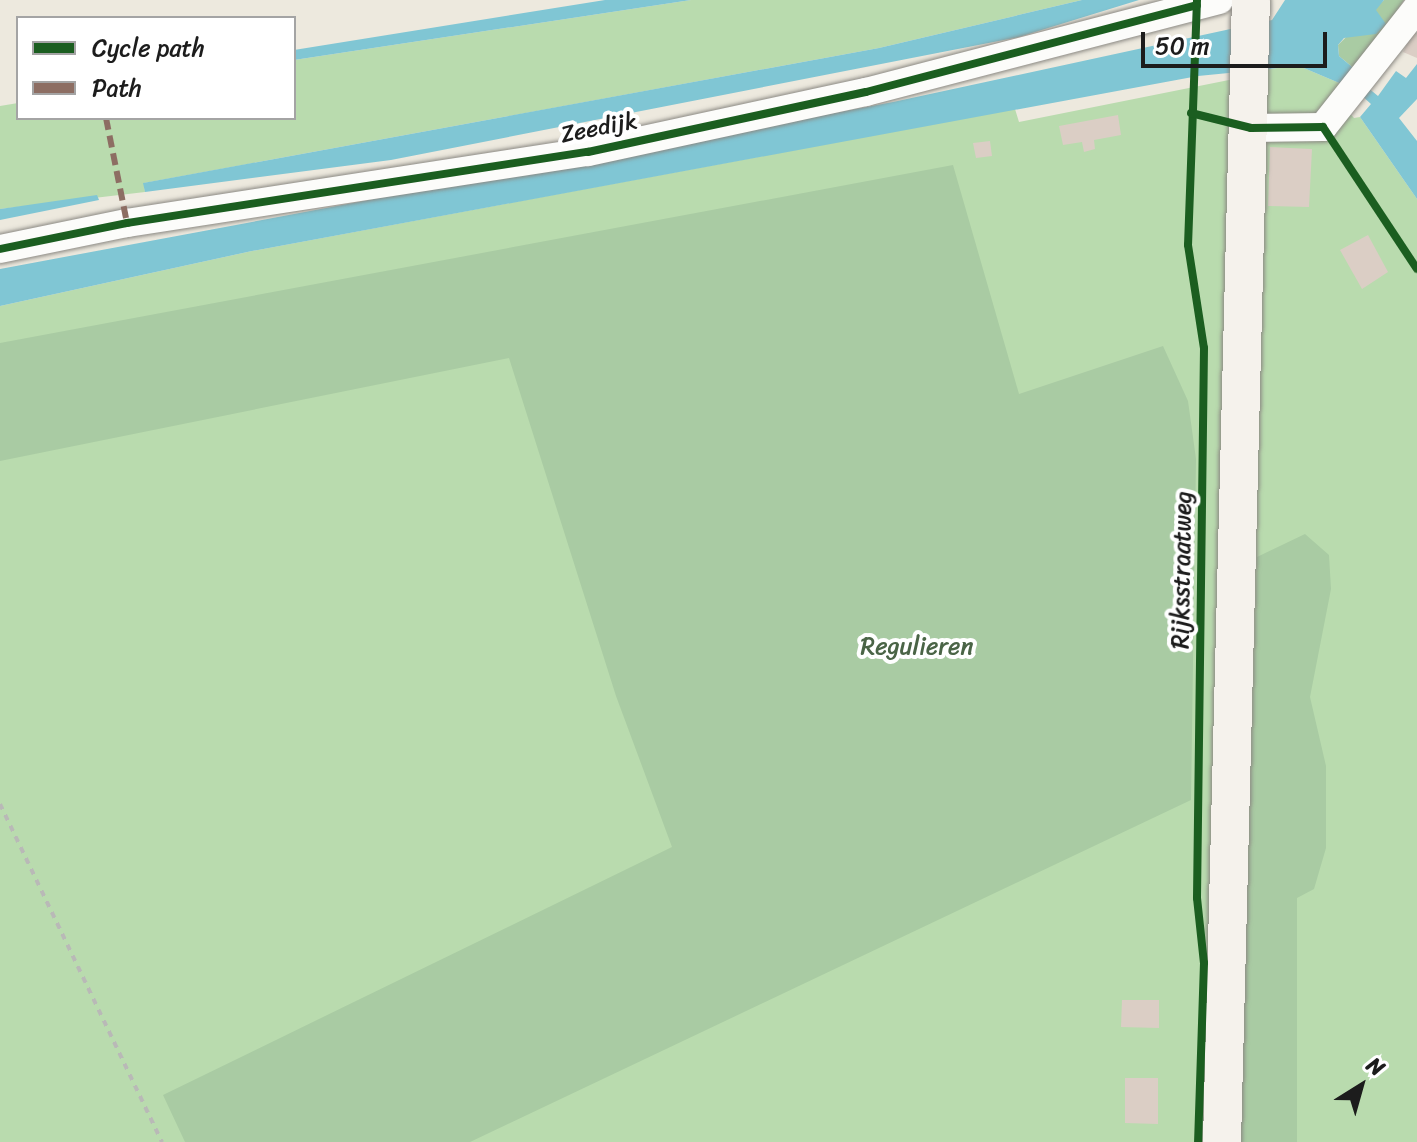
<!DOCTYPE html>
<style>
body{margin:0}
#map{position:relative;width:1417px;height:1142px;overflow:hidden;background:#ede9de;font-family:Sriracha,sans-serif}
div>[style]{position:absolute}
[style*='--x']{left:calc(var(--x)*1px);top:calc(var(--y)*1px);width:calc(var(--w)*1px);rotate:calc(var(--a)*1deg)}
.green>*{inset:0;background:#b9dbae}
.forest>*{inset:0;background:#a9cba3}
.water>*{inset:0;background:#80c6d4}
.building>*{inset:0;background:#dbcec5}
.path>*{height:4px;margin-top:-2px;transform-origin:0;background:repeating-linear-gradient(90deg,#b9b9b7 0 6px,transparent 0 12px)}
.roads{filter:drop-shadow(0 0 2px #8b8983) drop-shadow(0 0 2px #8b8983)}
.minor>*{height:28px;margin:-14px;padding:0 14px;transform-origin:14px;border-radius:14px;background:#fcfcfa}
.secondary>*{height:38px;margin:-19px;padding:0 19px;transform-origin:19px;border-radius:19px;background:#f5f2ec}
.quiet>*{height:6px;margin-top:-3px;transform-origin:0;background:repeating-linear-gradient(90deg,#8d6e63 0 12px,transparent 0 18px)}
.cycleway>*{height:8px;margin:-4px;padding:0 4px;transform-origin:4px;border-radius:4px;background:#1b5e20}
span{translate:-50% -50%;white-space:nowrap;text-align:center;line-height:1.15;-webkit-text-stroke:8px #fff;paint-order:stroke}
.street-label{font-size:24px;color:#1c1c1c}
.park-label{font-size:24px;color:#4a6446}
.legend{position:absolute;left:16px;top:16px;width:280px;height:104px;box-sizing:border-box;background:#fff;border:2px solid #a4a4a4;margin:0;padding:10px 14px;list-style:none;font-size:24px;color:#1c1c1c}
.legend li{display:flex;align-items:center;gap:16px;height:40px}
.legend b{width:40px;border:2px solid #a4a4a4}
.north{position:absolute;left:1321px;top:1046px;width:80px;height:80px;-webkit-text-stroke:6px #fff;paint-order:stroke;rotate:37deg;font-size:22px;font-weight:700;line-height:32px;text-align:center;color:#1c1c1c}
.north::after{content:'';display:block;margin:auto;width:28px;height:36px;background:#1c1c1c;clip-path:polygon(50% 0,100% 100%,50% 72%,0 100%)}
.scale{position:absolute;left:1141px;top:32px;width:186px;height:36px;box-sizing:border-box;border:4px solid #1c1c1c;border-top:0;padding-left:10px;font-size:24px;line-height:28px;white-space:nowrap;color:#1c1c1c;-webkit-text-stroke:6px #fff;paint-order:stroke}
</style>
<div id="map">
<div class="green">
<div style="clip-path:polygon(691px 0,1082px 0,879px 48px,144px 183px,145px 192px,0 209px,0 106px,18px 103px,18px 118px,294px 118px,294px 60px)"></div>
<div style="clip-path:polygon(1299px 66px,1344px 85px,1333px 95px,1354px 118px,1360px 117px,1417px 199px,1417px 1142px,0 1142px,0 306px,252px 251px,1015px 109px,1019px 122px,1229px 80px,1267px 79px,1268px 69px)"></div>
</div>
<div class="forest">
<div style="clip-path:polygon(1384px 0,1404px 0,1357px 71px,1339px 56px,1338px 45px)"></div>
<div style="clip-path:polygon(953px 165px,1019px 394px,1163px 346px,1188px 401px,1196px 459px,1191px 800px,470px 1142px,185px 1142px,163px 1095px,672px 847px,616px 696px,509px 358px,0 461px,0 343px)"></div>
<div style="clip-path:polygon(1305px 534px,1329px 555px,1331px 589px,1310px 697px,1326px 766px,1326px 848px,1314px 889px,1297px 898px,1297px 1142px,1240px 1142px,1257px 557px)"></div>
</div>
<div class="water">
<div style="clip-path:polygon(605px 0,691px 0,294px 60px,294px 50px)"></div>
<div style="clip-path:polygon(1082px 0,1139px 0,1019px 37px,391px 160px,145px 192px,143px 183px,879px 48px)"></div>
<div style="clip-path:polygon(1285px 0,1384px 0,1376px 10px,1386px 24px,1376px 34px,1344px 38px,1338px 45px,1339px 56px,1357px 71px,1344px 85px,1299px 66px,1198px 76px,252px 251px,0 306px,0 269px,893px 102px,1272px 20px)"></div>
<div style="clip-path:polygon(1417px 64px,1417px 99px,1399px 118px,1417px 141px,1417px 199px,1360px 117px,1371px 104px,1361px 95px,1367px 87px,1378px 96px,1396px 71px,1406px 78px)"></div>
<div style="clip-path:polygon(97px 195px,99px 200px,0 220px,0 209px)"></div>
</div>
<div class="building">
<div style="clip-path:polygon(1413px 31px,1417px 33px,1417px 58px,1403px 52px)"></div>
<div style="clip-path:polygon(1118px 115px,1121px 135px,1094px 140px,1095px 149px,1084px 152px,1082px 142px,1063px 145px,1059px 126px)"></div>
<div style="clip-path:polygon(990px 141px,992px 156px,976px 158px,973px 143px)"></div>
<div style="clip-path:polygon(1270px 147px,1312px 149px,1309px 207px,1268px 206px)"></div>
<div style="clip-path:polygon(1368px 235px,1388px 272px,1362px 289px,1340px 250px)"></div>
<div style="clip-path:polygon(1122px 1000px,1159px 1000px,1159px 1028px,1121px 1027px)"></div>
<div style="clip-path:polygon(1125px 1078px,1158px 1078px,1158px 1124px,1125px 1123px)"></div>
</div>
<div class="path">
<div style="--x:0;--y:804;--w:375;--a:64.4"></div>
</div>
<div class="roads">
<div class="minor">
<div style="--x:1251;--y:128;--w:72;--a:-0.8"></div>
<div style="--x:1323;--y:127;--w:152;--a:-51.7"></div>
<div style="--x:0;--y:249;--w:130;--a:-11.6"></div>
<div style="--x:127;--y:223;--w:466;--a:-8.8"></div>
<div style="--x:588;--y:152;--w:284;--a:-12.2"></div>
<div style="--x:866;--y:92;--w:365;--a:-14.6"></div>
</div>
<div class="secondary">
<div style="--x:1222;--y:1142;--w:1142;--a:-88.55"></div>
</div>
</div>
<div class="quiet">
<div style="--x:106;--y:118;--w:107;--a:78.7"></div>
</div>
<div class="cycleway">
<div style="--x:1197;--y:0;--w:245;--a:92.1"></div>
<div style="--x:1188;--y:245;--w:104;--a:81.2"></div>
<div style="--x:1204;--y:348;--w:550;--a:90.73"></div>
<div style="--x:1197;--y:898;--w:65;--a:83.9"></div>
<div style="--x:1204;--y:963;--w:179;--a:91.9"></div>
<div style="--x:1191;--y:113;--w:62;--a:14"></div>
<div style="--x:1251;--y:128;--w:72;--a:-0.8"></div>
<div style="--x:1323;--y:127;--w:170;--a:56.5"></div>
<div style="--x:0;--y:249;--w:130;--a:-11.6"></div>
<div style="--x:127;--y:223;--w:466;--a:-8.8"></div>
<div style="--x:588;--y:152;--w:284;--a:-12.2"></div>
<div style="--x:866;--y:92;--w:342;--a:-14.7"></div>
</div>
<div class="street-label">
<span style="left:599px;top:128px;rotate:-11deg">Zeedijk</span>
<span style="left:1182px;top:570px;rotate:-89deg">Rijksstraatweg</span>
</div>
<div class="park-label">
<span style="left:917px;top:647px">Regulieren</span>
</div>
<ul class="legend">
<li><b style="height:10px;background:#1b5e20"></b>Cycle path</li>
<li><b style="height:10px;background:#8d6e63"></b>Path</li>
</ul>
<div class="north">N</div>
<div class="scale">50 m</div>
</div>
